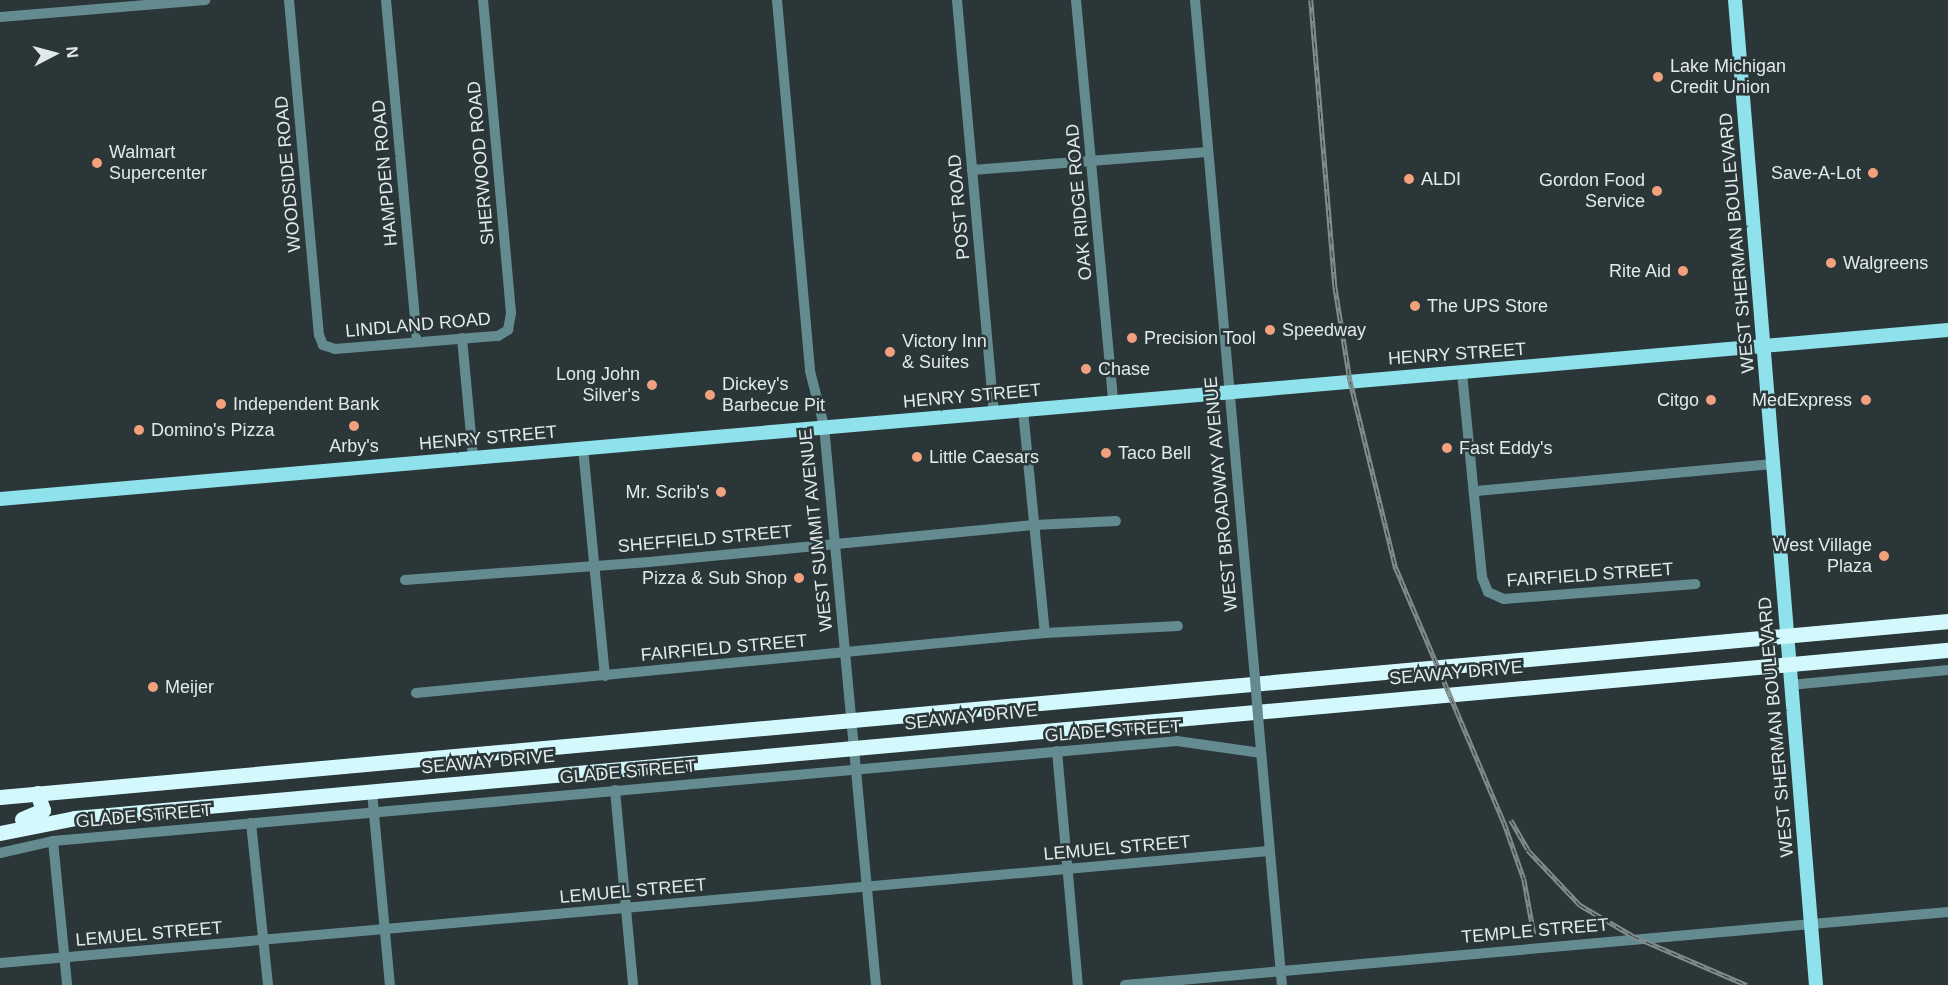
<!DOCTYPE html>
<style>
body{margin:0}
#map{position:relative;width:1948px;height:985px;overflow:hidden;background:#2a3638;font-family:Helvetica,sans-serif}
div>[style]{position:absolute}
[style*='--x']{left:calc(var(--x)*1px);top:calc(var(--y)*1px);width:calc(var(--w)*1px);rotate:calc(var(--a)*1deg)}
.minor>*{height:10px;margin:-5px;padding:0 5px;transform-origin:5px;border-radius:5px;background:#648b8f}
.major>*{height:14px;margin:-7px;padding:0 7px;transform-origin:7px;border-radius:7px;background:#8fe2ec}
.highway>*{height:15px;margin:-7.5px;padding:0 7.5px;transform-origin:7.5px;border-radius:7.5px;background:#d4f9fd}
.rail>*{height:4.5px;margin-top:-2.25px;transform-origin:0;background:repeating-linear-gradient(90deg,#2a3638 0 7px,#828c8d 0 14px);box-sizing:border-box;border-block:2px solid #828c8d}
.minor-bridge>*{height:10px;margin:-5px;padding:0 5px;transform-origin:5px;border-radius:5px;background:#648b8f}
.dots>*{width:16px;height:16px;translate:-50% -50%;box-sizing:border-box;border:3px solid #2a3638;border-radius:50%}
span{translate:-50% -50%;white-space:nowrap;text-align:center;line-height:1.15;-webkit-text-stroke:5px #2a3638;paint-order:stroke}
.poi-label{font-size:18px;color:#e1e9e9}
.left{translate:0 -50%;text-align:left}
.right{translate:-100% -50%;text-align:right}
.street-label{font-size:18px;color:#e1e9e9}
.north{position:absolute;left:24px;top:24px;width:60px;height:60px;-webkit-text-stroke:4px #2a3638;paint-order:stroke;rotate:84deg;font-size:16px;font-weight:700;line-height:24px;text-align:center;color:#e1e9e9}
.north::after{content:'';display:block;margin:auto;width:21px;height:27px;background:#e1e9e9;clip-path:polygon(50% 0,100% 100%,50% 72%,0 100%)}
</style>
<div id="map">
<div class="minor">
<div style="--x:289;--y:0;--w:336;--a:84.9"></div>
<div style="--x:319;--y:335;--w:11;--a:68"></div>
<div style="--x:323;--y:345;--w:13;--a:18"></div>
<div style="--x:335;--y:349;--w:164;--a:-4.6"></div>
<div style="--x:498;--y:336;--w:12;--a:-31"></div>
<div style="--x:508;--y:330;--w:17;--a:-80"></div>
<div style="--x:511;--y:313;--w:314;--a:-95.1"></div>
<div style="--x:386;--y:0;--w:343;--a:84.8"></div>
<div style="--x:777;--y:0;--w:372;--a:84.9"></div>
<div style="--x:810;--y:371;--w:57;--a:75.7"></div>
<div style="--x:824;--y:426;--w:561;--a:84.69"></div>
<div style="--x:957;--y:0;--w:414;--a:84.9"></div>
<div style="--x:1076;--y:0;--w:403;--a:84.7"></div>
<div style="--x:1195;--y:0;--w:670;--a:84.95"></div>
<div style="--x:0;--y:17;--w:206;--a:-4.7"></div>
<div style="--x:972;--y:170;--w:236;--a:-4.4"></div>
<div style="--x:462;--y:338;--w:120;--a:84.7"></div>
<div style="--x:1462;--y:373;--w:205;--a:84.4"></div>
<div style="--x:1482;--y:577;--w:16;--a:68"></div>
<div style="--x:1488;--y:592;--w:17;--a:24"></div>
<div style="--x:1504;--y:599;--w:192;--a:-4.5"></div>
<div style="--x:1023;--y:410;--w:224;--a:84.4"></div>
<div style="--x:583;--y:448;--w:229;--a:84.5"></div>
<div style="--x:1476;--y:491;--w:298;--a:-5.2"></div>
<div style="--x:405;--y:580;--w:245;--a:-4.2"></div>
<div style="--x:649;--y:562;--w:388;--a:-5.5"></div>
<div style="--x:1035;--y:525;--w:81;--a:-2.8"></div>
<div style="--x:1790;--y:685;--w:159;--a:-5.4"></div>
<div style="--x:416;--y:693;--w:632;--a:-5.45"></div>
<div style="--x:1045;--y:633;--w:133;--a:-3"></div>
<div style="--x:1259;--y:728;--w:258;--a:84.9"></div>
<div style="--x:1057;--y:751;--w:235;--a:84.9"></div>
<div style="--x:615;--y:790;--w:196;--a:84.7"></div>
<div style="--x:372;--y:792;--w:194;--a:84.7"></div>
<div style="--x:251;--y:823;--w:163;--a:84"></div>
<div style="--x:53;--y:841;--w:145;--a:84.4"></div>
<div style="--x:0;--y:853;--w:54;--a:-12.8"></div>
<div style="--x:53;--y:841;--w:1128;--a:-5.08"></div>
<div style="--x:1177;--y:741;--w:85;--a:8.1"></div>
<div style="--x:0;--y:963;--w:1274;--a:-5.04"></div>
<div style="--x:1125;--y:985;--w:826;--a:-5.07"></div>
</div>
<div class="major">
<div style="--x:1735;--y:0;--w:988;--a:85.3"></div>
<div style="--x:0;--y:499;--w:1955;--a:-4.96"></div>
</div>
<div class="highway">
<div style="--x:0;--y:797;--w:1956;--a:-5.16"></div>
<div style="--x:22;--y:819;--w:23;--a:-23"></div>
<div style="--x:43;--y:810;--w:18;--a:-109"></div>
<div style="--x:0;--y:833;--w:76;--a:-11.3"></div>
<div style="--x:75;--y:818;--w:1881;--a:-5.13"></div>
</div>
<div class="rail">
<div style="--x:1311;--y:0;--w:287;--a:85.2"></div>
<div style="--x:1335;--y:286;--w:95;--a:80.9"></div>
<div style="--x:1350;--y:380;--w:194;--a:76.3"></div>
<div style="--x:1396;--y:568;--w:276;--a:67"></div>
<div style="--x:1504;--y:822;--w:60;--a:70.7"></div>
<div style="--x:1524;--y:879;--w:56;--a:79.7"></div>
<div style="--x:1511;--y:820;--w:34;--a:60"></div>
<div style="--x:1528;--y:850;--w:76;--a:46.6"></div>
<div style="--x:1580;--y:905;--w:61;--a:30.3"></div>
<div style="--x:1633;--y:936;--w:124;--a:23.3"></div>
</div>
<div class="minor-bridge">
<div style="--x:1254;--y:667;--w:61;--a:85.3"></div>
</div>
<div class="dots">
<div style="left:1658px;top:77px;background:#f1a17d"></div>
<div style="left:97px;top:163px;background:#f1a17d"></div>
<div style="left:1873px;top:173px;background:#f1a17d"></div>
<div style="left:1409px;top:179px;background:#f1a17d"></div>
<div style="left:1657px;top:191px;background:#f1a17d"></div>
<div style="left:1831px;top:263px;background:#f1a17d"></div>
<div style="left:1683px;top:271px;background:#f1a17d"></div>
<div style="left:1415px;top:306px;background:#f1a17d"></div>
<div style="left:1270px;top:330px;background:#f1a17d"></div>
<div style="left:1132px;top:338px;background:#f1a17d"></div>
<div style="left:890px;top:352px;background:#f1a17d"></div>
<div style="left:1086px;top:369px;background:#f1a17d"></div>
<div style="left:652px;top:385px;background:#f1a17d"></div>
<div style="left:710px;top:395px;background:#f1a17d"></div>
<div style="left:1711px;top:400px;background:#f1a17d"></div>
<div style="left:1866px;top:400px;background:#f1a17d"></div>
<div style="left:221px;top:404px;background:#f1a17d"></div>
<div style="left:354px;top:426px;background:#f1a17d"></div>
<div style="left:139px;top:430px;background:#f1a17d"></div>
<div style="left:1447px;top:448px;background:#f1a17d"></div>
<div style="left:1106px;top:453px;background:#f1a17d"></div>
<div style="left:917px;top:457px;background:#f1a17d"></div>
<div style="left:721px;top:492px;background:#f1a17d"></div>
<div style="left:1884px;top:556px;background:#f1a17d"></div>
<div style="left:799px;top:578px;background:#f1a17d"></div>
<div style="left:153px;top:687px;background:#f1a17d"></div>
</div>
<div class="poi-label">
<span class="left" style="left:1670px;top:77px">Lake Michigan<br>Credit Union</span>
<span class="left" style="left:109px;top:163px">Walmart<br>Supercenter</span>
<span class="right" style="left:1861px;top:173px">Save-A-Lot</span>
<span class="left" style="left:1421px;top:179px">ALDI</span>
<span class="right" style="left:1645px;top:191px">Gordon Food<br>Service</span>
<span class="left" style="left:1843px;top:263px">Walgreens</span>
<span class="right" style="left:1671px;top:271px">Rite Aid</span>
<span class="left" style="left:1427px;top:306px">The UPS Store</span>
<span class="left" style="left:1282px;top:330px">Speedway</span>
<span class="left" style="left:1144px;top:338px">Precision Tool</span>
<span class="left" style="left:902px;top:352px">Victory Inn<br>&amp; Suites</span>
<span class="left" style="left:1098px;top:369px">Chase</span>
<span class="right" style="left:640px;top:385px">Long John<br>Silver's</span>
<span class="left" style="left:722px;top:395px">Dickey's<br>Barbecue Pit</span>
<span class="right" style="left:1699px;top:400px">Citgo</span>
<span class="right" style="left:1852px;top:400px">MedExpress</span>
<span class="left" style="left:233px;top:404px">Independent Bank</span>
<span class="left" style="left:151px;top:430px">Domino's Pizza</span>
<span style="left:354px;top:446px">Arby's</span>
<span class="left" style="left:1459px;top:448px">Fast Eddy's</span>
<span class="left" style="left:1118px;top:453px">Taco Bell</span>
<span class="left" style="left:929px;top:457px">Little Caesars</span>
<span class="right" style="left:709px;top:492px">Mr. Scrib's</span>
<span class="right" style="left:1872px;top:556px">West Village<br>Plaza</span>
<span class="right" style="left:787px;top:578px">Pizza &amp; Sub Shop</span>
<span class="left" style="left:165px;top:687px">Meijer</span>
</div>
<div class="street-label">
<span style="left:481px;top:163px;rotate:-95deg">SHERWOOD ROAD</span>
<span style="left:385px;top:173px;rotate:-95deg">HAMPDEN ROAD</span>
<span style="left:288px;top:174px;rotate:-95deg">WOODSIDE ROAD</span>
<span style="left:1079px;top:202px;rotate:-95deg">OAK RIDGE ROAD</span>
<span style="left:959px;top:207px;rotate:-95deg">POST ROAD</span>
<span style="left:1737px;top:243px;rotate:-95deg">WEST SHERMAN BOULEVARD</span>
<span style="left:418px;top:325px;rotate:-5deg">LINDLAND ROAD</span>
<span style="left:1457px;top:354px;rotate:-4deg">HENRY STREET</span>
<span style="left:972px;top:396px;rotate:-5deg">HENRY STREET</span>
<span style="left:488px;top:438px;rotate:-5deg">HENRY STREET</span>
<span style="left:1221px;top:494px;rotate:-95deg">WEST BROADWAY AVENUE</span>
<span style="left:816px;top:530px;rotate:-96deg">WEST SUMMIT AVENUE</span>
<span style="left:705px;top:539px;rotate:-5deg">SHEFFIELD STREET</span>
<span style="left:1590px;top:575px;rotate:-4deg">FAIRFIELD STREET</span>
<span style="left:724px;top:648px;rotate:-5deg">FAIRFIELD STREET</span>
<span style="left:1456px;top:673px;rotate:-5deg">SEAWAY DRIVE</span>
<span style="left:971px;top:717px;rotate:-6deg">SEAWAY DRIVE</span>
<span style="left:1776px;top:727px;rotate:-95deg">WEST SHERMAN BOULEVARD</span>
<span style="left:1113px;top:731px;rotate:-4deg">GLADE STREET</span>
<span style="left:488px;top:762px;rotate:-5deg">SEAWAY DRIVE</span>
<span style="left:628px;top:772px;rotate:-5deg">GLADE STREET</span>
<span style="left:144px;top:816px;rotate:-5deg">GLADE STREET</span>
<span style="left:1117px;top:848px;rotate:-5deg">LEMUEL STREET</span>
<span style="left:633px;top:891px;rotate:-5deg">LEMUEL STREET</span>
<span style="left:1535px;top:931px;rotate:-5deg">TEMPLE STREET</span>
<span style="left:149px;top:934px;rotate:-5deg">LEMUEL STREET</span>
</div>
<div class="north">N</div>
</div>
